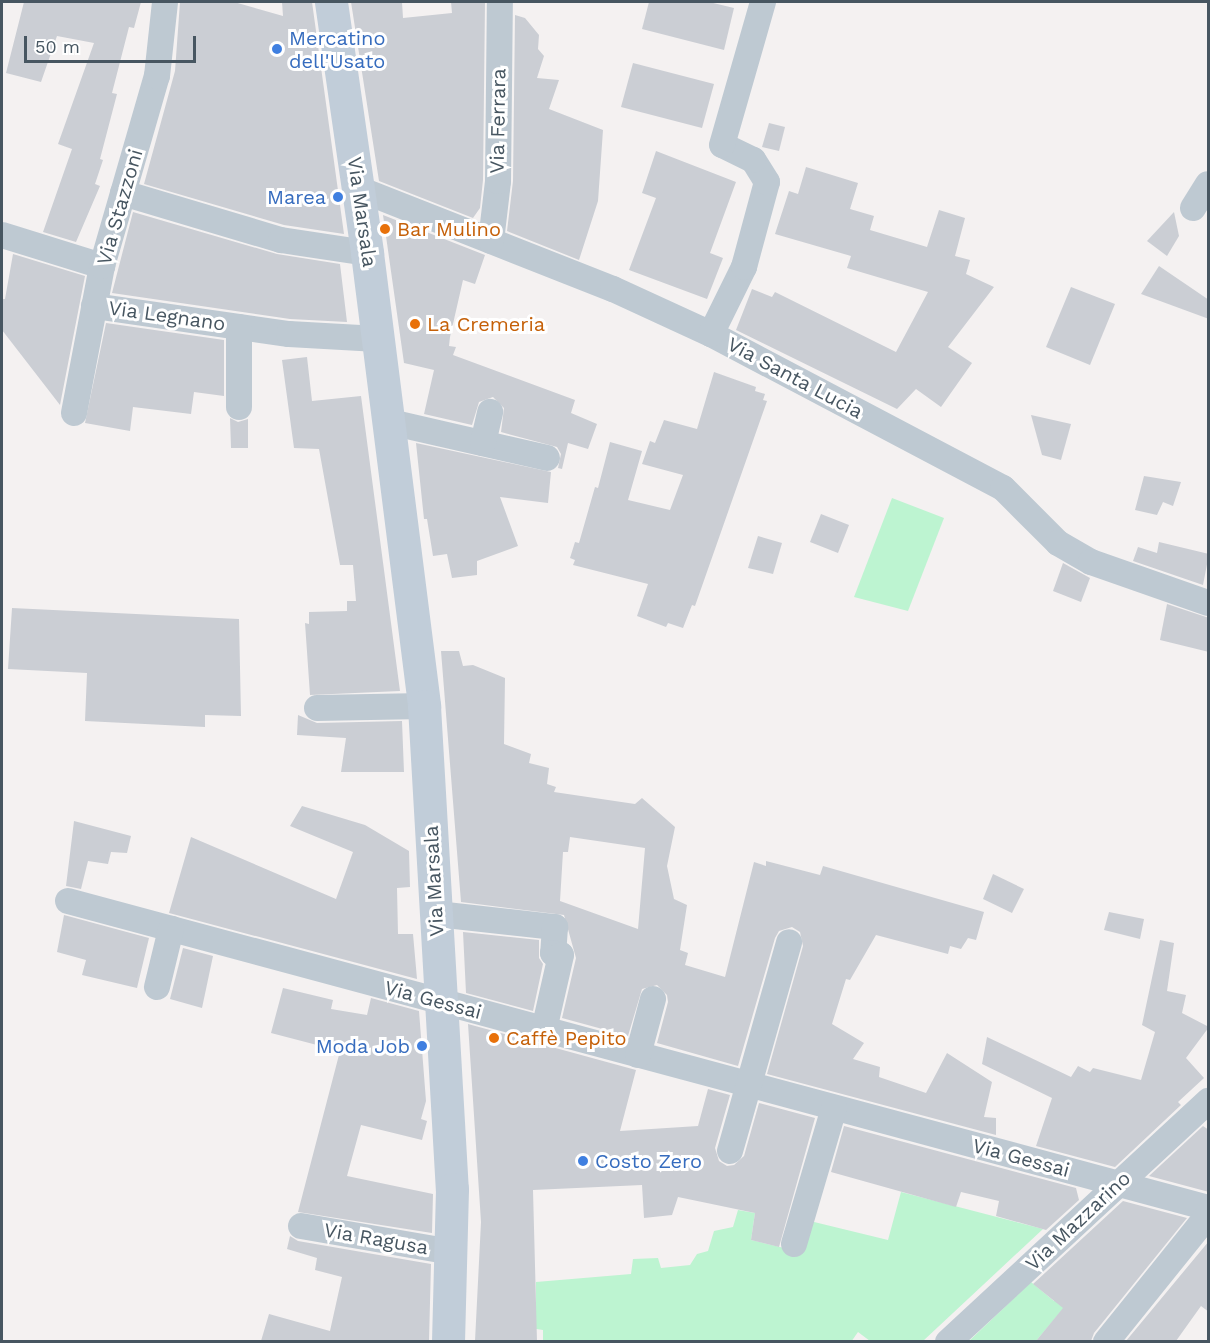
<!DOCTYPE html>
<meta charset="utf-8">
<style>
body{margin:0}
#map{position:relative;width:1210px;height:1343px;overflow:hidden;background:#f4f1f1;font-family:"Work Sans",sans-serif}
div>[style]{position:absolute}
[style*='--x']{left:calc(var(--x)*1px);top:calc(var(--y)*1px);width:calc(var(--w)*1px);rotate:calc(var(--a)*1deg)}
.green>*{inset:0;background:#bdf4d1}
.building>*{inset:0;background:#cbced4}
.minor>*{height:26px;margin:-13px;padding:0 13px;transform-origin:13px;border-radius:13px;background:#bec9d2}
.secondary>*{height:33px;margin:-16.5px;padding:0 16.5px;transform-origin:16.5px;border-radius:16.5px;background:#c1cdd9}
.dots>*{width:16px;height:16px;translate:-50% -50%;box-sizing:border-box;border:3px solid #fff;border-radius:50%}
span{translate:-50% -50%;white-space:nowrap;text-align:center;line-height:1.15;-webkit-text-stroke:6px #fff;paint-order:stroke}
.shop-label{font-size:20px;color:#366cbe}
.left{translate:0 -50%;text-align:left}
.right{translate:-100% -50%;text-align:right}
.street-label{font-size:20px;color:#475661}
.food-label{font-size:20px;color:#c56008}
.frame{position:absolute;inset:0;border:3px solid #475661;pointer-events:none}
.scale{position:absolute;left:24px;top:36px;width:172px;height:27px;box-sizing:border-box;border:3px solid #475661;border-top:0;padding-left:8px;font-size:18px;line-height:21px;white-space:nowrap;color:#475661;-webkit-text-stroke:4px #fff;paint-order:stroke}
</style>
<div id="map">
<div class="green">
<div style="clip-path:polygon(892px 498px,944px 518px,908px 611px,854px 597px)"></div>
<div style="clip-path:polygon(901px 1192px,1043px 1229px,923px 1341px,870px 1341px,858px 1332px,851px 1342px,543px 1342px,543px 1330px,530px 1328px,536px 1311px,536px 1282px,631px 1274px,633px 1259px,658px 1258px,661px 1268px,690px 1265px,697px 1254px,708px 1251px,714px 1231px,733px 1227px,738px 1210px,755px 1213px,751px 1240px,801px 1252px,810px 1221px,888px 1240px)"></div>
<div style="clip-path:polygon(1031px 1282px,1054px 1301px,1060px 1298px,1067px 1304px,1036px 1341px,968px 1342px)"></div>
</div>
<div class="building">
<div style="clip-path:polygon(24px 2px,141px 2px,134px 28px,129px 27px,112px 93px,117px 94px,100px 159px,103px 160px,95px 184px,100px 186px,76px 242px,43px 232px,72px 149px,58px 144px,94px 43px,57px 36px,41px 82px,6px 73px)"></div>
<div style="clip-path:polygon(180px 2px,234px 2px,283px 16px,282px 2px,312px 2px,344px 234px,284px 225px,144px 184px,175px 71px)"></div>
<div style="clip-path:polygon(351px 2px,402px 2px,403px 18px,452px 13px,451px 2px,485px 2px,483px 180px,480px 208px,473px 218px,379px 181px)"></div>
<div style="clip-path:polygon(649px 2px,709px 2px,734px 8px,724px 50px,642px 29px)"></div>
<div style="clip-path:polygon(515px 15px,525px 18px,539px 35px,538px 49px,544px 56px,537px 78px,559px 80px,549px 109px,603px 130px,598px 201px,579px 260px,507px 231px,513px 181px)"></div>
<div style="clip-path:polygon(633px 63px,714px 84px,702px 128px,621px 107px)"></div>
<div style="clip-path:polygon(769px 123px,785px 127px,779px 151px,762px 147px)"></div>
<div style="clip-path:polygon(656px 151px,736px 182px,710px 253px,723px 258px,707px 299px,629px 270px,656px 198px,642px 193px)"></div>
<div style="clip-path:polygon(806px 167px,858px 183px,850px 209px,874px 216px,870px 230px,927px 247px,939px 210px,965px 218px,955px 256px,970px 260px,966px 274px,994px 287px,948px 347px,972px 363px,941px 407px,916px 389px,897px 409px,736px 330px,752px 289px,772px 297px,775px 292px,896px 352px,928px 292px,847px 268px,851px 256px,775px 234px,789px 191px,798px 194px)"></div>
<div style="clip-path:polygon(133px 212px,277px 254px,340px 264px,347px 322px,290px 319px,112px 293px)"></div>
<div style="clip-path:polygon(1174px 212px,1179px 236px,1167px 256px,1147px 241px)"></div>
<div style="clip-path:polygon(383px 215px,485px 255px,475px 284px,463px 280px,450px 337px,449px 346px,456px 347px,453px 355px,575px 400px,571px 413px,597px 424px,588px 449px,568px 443px,562px 469px,558px 468px,561px 454px,557px 447px,501px 432px,504px 408px,493px 397px,479px 402px,472px 425px,424px 414px,434px 370px,404px 363px)"></div>
<div style="clip-path:polygon(13px 254px,85px 276px,60px 405px,2px 330px,2px 299px,5px 299px)"></div>
<div style="clip-path:polygon(1159px 266px,1209px 300px,1209px 319px,1141px 294px)"></div>
<div style="clip-path:polygon(1071px 287px,1115px 304px,1090px 365px,1046px 347px)"></div>
<div style="clip-path:polygon(106px 323px,224px 340px,224px 396px,194px 392px,191px 414px,133px 407px,130px 431px,85px 423px)"></div>
<div style="clip-path:polygon(307px 357px,312px 401px,361px 396px,400px 691px,310px 695px,305px 623px,309px 624px,309px 612px,347px 611px,347px 601px,356px 601px,353px 565px,340px 565px,319px 449px,294px 448px,282px 360px)"></div>
<div style="clip-path:polygon(714px 372px,756px 387px,755px 391px,765px 394px,763px 400px,767px 401px,695px 606px,692px 605px,683px 628px,668px 623px,666px 627px,637px 616px,648px 584px,573px 565px,575px 560px,570px 558px,575px 542px,579px 543px,595px 487px,598px 488px,610px 442px,642px 451px,628px 500px,670px 510px,683px 475px,642px 464px,650px 441px,655px 443px,664px 420px,697px 429px)"></div>
<div style="clip-path:polygon(1031px 415px,1071px 424px,1061px 460px,1042px 455px)"></div>
<div style="clip-path:polygon(230px 418px,238px 422px,248px 419px,248px 448px,231px 448px)"></div>
<div style="clip-path:polygon(416px 443px,551px 472px,548px 503px,500px 497px,518px 546px,477px 561px,477px 575px,452px 578px,447px 554px,433px 556px,427px 519px,424px 519px)"></div>
<div style="clip-path:polygon(1144px 476px,1181px 482px,1173px 506px,1163px 502px,1157px 515px,1135px 510px)"></div>
<div style="clip-path:polygon(821px 514px,849px 525px,838px 553px,810px 542px)"></div>
<div style="clip-path:polygon(758px 536px,782px 543px,773px 574px,748px 568px)"></div>
<div style="clip-path:polygon(1159px 542px,1209px 554px,1203px 585px,1133px 561px,1138px 547px,1157px 553px)"></div>
<div style="clip-path:polygon(1063px 563px,1090px 578px,1081px 602px,1053px 591px)"></div>
<div style="clip-path:polygon(1167px 604px,1209px 618px,1209px 652px,1160px 640px)"></div>
<div style="clip-path:polygon(12px 608px,239px 619px,241px 716px,205px 715px,205px 727px,85px 721px,87px 673px,8px 669px)"></div>
<div style="clip-path:polygon(evenodd,441px 651px,459px 651px,463px 666px,473px 665px,505px 678px,504px 744px,531px 754px,529px 763px,549px 768px,547px 784px,556px 787px,554px 792px,635px 804px,642px 798px,675px 827px,667px 866px,674px 899px,687px 905px,680px 950px,688px 953px,685px 965px,725px 977px,754px 862px,766px 866px,766px 861px,820px 875px,823px 866px,984px 912px,976px 940px,968px 938px,961px 949px,950px 946px,948px 954px,876px 935px,850px 980px,846px 979px,832px 1024px,864px 1043px,853px 1059px,880px 1067px,879px 1077px,926px 1093px,947px 1053px,992px 1082px,984px 1117px,996px 1118px,996px 1135px,767px 1074px,803px 946px,800px 932px,792px 927px,779px 931px,775px 938px,738px 1066px,657px 1043px,668px 1002px,667px 995px,657px 985px,642px 989px,628px 1036px,562px 1018px,576px 958px,564px 915px,461px 902px,441px 651px,570px 837px,645px 848px,638px 929px,560px 901px,563px 852px,568px 852px,570px 837px)"></div>
<div style="clip-path:polygon(298px 715px,317px 723px,402px 721px,404px 772px,341px 772px,346px 738px,297px 735px)"></div>
<div style="clip-path:polygon(302px 806px,365px 825px,409px 851px,410px 887px,397px 888px,398px 934px,413px 934px,417px 979px,169px 913px,191px 837px,336px 899px,353px 852px,290px 826px)"></div>
<div style="clip-path:polygon(74px 821px,131px 836px,127px 853px,111px 852px,108px 864px,88px 861px,81px 889px,66px 886px)"></div>
<div style="clip-path:polygon(993px 874px,1024px 889px,1012px 913px,983px 899px)"></div>
<div style="clip-path:polygon(1109px 912px,1144px 919px,1140px 939px,1104px 930px)"></div>
<div style="clip-path:polygon(64px 915px,149px 938px,137px 988px,82px 975px,86px 960px,57px 952px)"></div>
<div style="clip-path:polygon(463px 932px,539px 940px,539px 958px,543px 964px,533px 1011px,466px 993px)"></div>
<div style="clip-path:polygon(1160px 940px,1174px 943px,1167px 991px,1186px 995px,1182px 1013px,1209px 1027px,1186px 1058px,1204px 1078px,1178px 1102px,1181px 1105px,1115px 1167px,1036px 1146px,1052px 1098px,982px 1064px,987px 1037px,1071px 1077px,1078px 1066px,1090px 1072px,1093px 1068px,1141px 1080px,1155px 1032px,1142px 1025px)"></div>
<div style="clip-path:polygon(183px 948px,213px 956px,202px 1008px,170px 999px)"></div>
<div style="clip-path:polygon(283px 988px,333px 1000px,331px 1009px,367px 1015px,371px 998px,419px 1011px,426px 1101px,421px 1119px,427px 1121px,422px 1140px,361px 1125px,347px 1176px,433px 1194px,432px 1233px,298px 1212px,340px 1051px,271px 1033px)"></div>
<div style="clip-path:polygon(468px 1024px,636px 1070px,620px 1131px,698px 1126px,708px 1089px,730px 1095px,715px 1148px,719px 1161px,727px 1166px,734px 1165px,744px 1156px,759px 1103px,815px 1118px,779px 1247px,751px 1240px,755px 1213px,678px 1197px,672px 1215px,644px 1218px,642px 1185px,533px 1190px,537px 1341px,475px 1341px,481px 1222px)"></div>
<div style="clip-path:polygon(844px 1126px,1076px 1188px,1079px 1200px,1046px 1230px,996px 1216px,999px 1201px,961px 1192px,956px 1207px,831px 1172px)"></div>
<div style="clip-path:polygon(1203px 1126px,1209px 1130px,1209px 1192px,1149px 1176px)"></div>
<div style="clip-path:polygon(1123px 1201px,1187px 1218px,1094px 1333px,1091px 1341px,1036px 1341px,1063px 1308px,1033px 1284px)"></div>
<div style="clip-path:polygon(290px 1236px,298px 1241px,431px 1264px,429px 1341px,261px 1341px,269px 1314px,330px 1331px,342px 1277px,315px 1270px,317px 1258px,287px 1249px)"></div>
<div style="clip-path:polygon(1209px 1241px,1209px 1312px,1201px 1306px,1176px 1341px,1126px 1341px)"></div>
</div>
<div class="minor">
<div style="--x:359;--y:189;--w:273;--a:21.5"></div>
<div style="--x:613;--y:289;--w:108;--a:24.7"></div>
<div style="--x:711;--y:334;--w:330;--a:27.8"></div>
<div style="--x:1003;--y:488;--w:78;--a:45"></div>
<div style="--x:1058;--y:543;--w:38;--a:30"></div>
<div style="--x:1091;--y:562;--w:124;--a:19.3"></div>
<div style="--x:123;--y:193;--w:165;--a:16.6"></div>
<div style="--x:281;--y:240;--w:87;--a:8.6"></div>
<div style="--x:1193;--y:208;--w:28;--a:-58"></div>
<div style="--x:2;--y:235;--w:105;--a:17.2"></div>
<div style="--x:491;--y:241;--w:60;--a:-83.3"></div>
<div style="--x:498;--y:181;--w:179;--a:-89.4"></div>
<div style="--x:94;--y:306;--w:197;--a:8.2"></div>
<div style="--x:289;--y:334;--w:89;--a:3.2"></div>
<div style="--x:239;--y:327;--w:80;--a:90"></div>
<div style="--x:711;--y:334;--w:75;--a:-63.8"></div>
<div style="--x:744;--y:267;--w:88;--a:-74.9"></div>
<div style="--x:767;--y:182;--w:26;--a:-122"></div>
<div style="--x:753;--y:160;--w:34;--a:-154"></div>
<div style="--x:722;--y:145;--w:149;--a:-74"></div>
<div style="--x:74;--y:413;--w:150;--a:-79.2"></div>
<div style="--x:102;--y:266;--w:198;--a:-73.9"></div>
<div style="--x:157;--y:76;--w:74;--a:-83.8"></div>
<div style="--x:390;--y:422;--w:161;--a:12.9"></div>
<div style="--x:483;--y:443;--w:32;--a:-77"></div>
<div style="--x:317;--y:708;--w:107;--a:-1.1"></div>
<div style="--x:68;--y:901;--w:1181;--a:15.07"></div>
<div style="--x:437;--y:914;--w:119;--a:6.3"></div>
<div style="--x:555;--y:927;--w:26;--a:94"></div>
<div style="--x:553;--y:953;--w:8;--a:14"></div>
<div style="--x:561;--y:955;--w:77;--a:102.8"></div>
<div style="--x:157;--y:987;--w:60;--a:-76.4"></div>
<div style="--x:638;--y:1055;--w:58;--a:-75"></div>
<div style="--x:730;--y:1151;--w:217;--a:-74.2"></div>
<div style="--x:301;--y:1226;--w:153;--a:9.8"></div>
<div style="--x:794;--y:1244;--w:142;--a:-73.6"></div>
<div style="--x:948;--y:1342;--w:355;--a:-42.8"></div>
<div style="--x:1106;--y:1342;--w:163;--a:-51.2"></div>
</div>
<div class="secondary">
<div style="--x:331;--y:2;--w:254;--a:81.8"></div>
<div style="--x:367;--y:253;--w:457;--a:82.8"></div>
<div style="--x:424;--y:706;--w:484;--a:86.7"></div>
<div style="--x:452;--y:1189;--w:153;--a:91.5"></div>
</div>
<div class="dots">
<div style="left:277px;top:49px;background:#3f7fe0"></div>
<div style="left:338px;top:197px;background:#3f7fe0"></div>
<div style="left:385px;top:229px;background:#e8710a"></div>
<div style="left:415px;top:324px;background:#e8710a"></div>
<div style="left:494px;top:1038px;background:#e8710a"></div>
<div style="left:422px;top:1046px;background:#3f7fe0"></div>
<div style="left:583px;top:1161px;background:#3f7fe0"></div>
</div>
<div class="shop-label">
<span class="left" style="left:289px;top:50px">Mercatino<br>dell'Usato</span>
<span class="right" style="left:326px;top:197px">Marea</span>
<span class="right" style="left:410px;top:1046px">Moda Job</span>
<span class="left" style="left:595px;top:1161px">Costo Zero</span>
</div>
<div class="street-label">
<span style="left:498px;top:121px;rotate:-89deg">Via Ferrara</span>
<span style="left:120px;top:207px;rotate:-74deg">Via Stazzoni</span>
<span style="left:362px;top:212px;rotate:82deg">Via Marsala</span>
<span style="left:167px;top:316px;rotate:8deg">Via Legnano</span>
<span style="left:795px;top:378px;rotate:28deg">Via Santa Lucia</span>
<span style="left:434px;top:881px;rotate:-93deg">Via Marsala</span>
<span style="left:433px;top:1000px;rotate:15deg">Via Gessai</span>
<span style="left:1021px;top:1158px;rotate:15deg">Via Gessai</span>
<span style="left:1078px;top:1221px;rotate:-43deg">Via Mazzarino</span>
<span style="left:376px;top:1239px;rotate:10deg">Via Ragusa</span>
</div>
<div class="food-label">
<span class="left" style="left:397px;top:229px">Bar Mulino</span>
<span class="left" style="left:427px;top:324px">La Cremeria</span>
<span class="left" style="left:506px;top:1038px">Caffè Pepito</span>
</div>
<div class="frame"></div>
<div class="scale">50 m</div>
</div>
